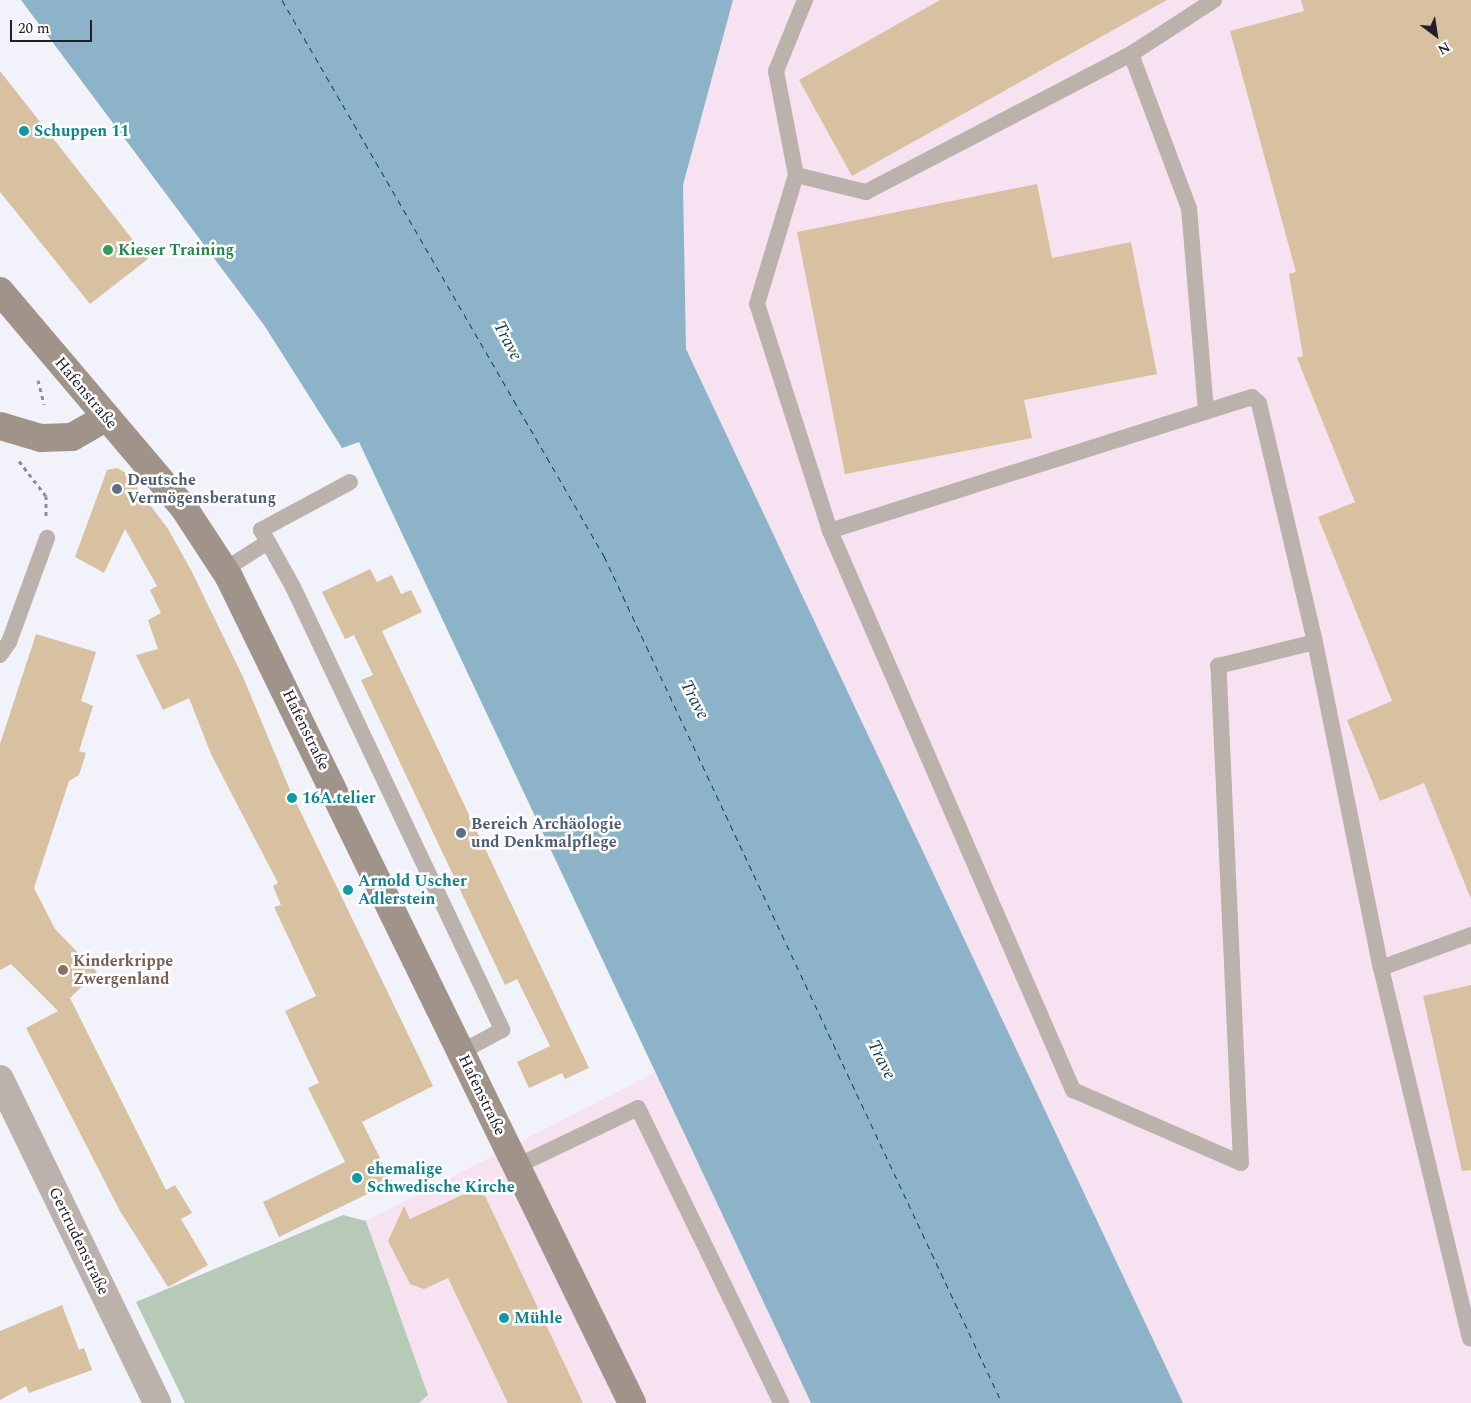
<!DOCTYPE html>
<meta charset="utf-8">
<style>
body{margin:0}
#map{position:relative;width:1471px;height:1403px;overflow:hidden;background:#f2f2fb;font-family:Spectral,serif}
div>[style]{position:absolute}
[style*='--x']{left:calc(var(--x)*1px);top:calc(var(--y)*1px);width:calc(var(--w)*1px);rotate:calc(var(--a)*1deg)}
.industrial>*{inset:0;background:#f6e2f1}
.green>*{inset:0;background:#b7c9b7}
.water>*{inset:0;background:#8cb3c7}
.ferry>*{height:1px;margin-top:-0.5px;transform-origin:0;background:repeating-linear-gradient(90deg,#094156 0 6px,transparent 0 11px)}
.building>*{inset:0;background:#d8c1a0}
.path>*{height:3px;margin-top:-1.5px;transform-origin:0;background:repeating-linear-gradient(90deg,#8e8d96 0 4px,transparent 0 8px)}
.lane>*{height:16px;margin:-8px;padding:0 8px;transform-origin:8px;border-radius:8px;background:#bbb3ab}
.street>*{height:28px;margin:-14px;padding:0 14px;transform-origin:14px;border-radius:14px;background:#bbb3ab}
.secondary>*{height:28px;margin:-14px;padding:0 14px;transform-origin:14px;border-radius:14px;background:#a09389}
.dots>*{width:14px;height:14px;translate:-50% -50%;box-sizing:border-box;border:2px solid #fff;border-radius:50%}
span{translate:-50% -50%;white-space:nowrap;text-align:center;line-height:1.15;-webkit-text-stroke:5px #fff;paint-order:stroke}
.culture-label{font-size:16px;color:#0d838f;font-weight:700}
.left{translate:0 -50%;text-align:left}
.leisure-label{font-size:16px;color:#27864d;font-weight:700}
.street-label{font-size:16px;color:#212029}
.service-label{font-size:16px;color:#4e5e75;font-weight:700}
.education-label{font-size:16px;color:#785e54;font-weight:700}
.water-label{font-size:18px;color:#094156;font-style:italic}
.north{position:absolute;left:1411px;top:10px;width:50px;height:50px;-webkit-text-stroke:4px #fff;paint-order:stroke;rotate:149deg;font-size:14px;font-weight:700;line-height:20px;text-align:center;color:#212029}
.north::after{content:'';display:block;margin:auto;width:18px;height:22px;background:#212029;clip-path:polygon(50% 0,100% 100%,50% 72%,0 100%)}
.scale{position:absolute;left:10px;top:20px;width:82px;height:22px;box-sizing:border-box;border:2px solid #212029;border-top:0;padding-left:6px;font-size:15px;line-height:18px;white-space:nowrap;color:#212029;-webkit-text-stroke:4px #fff;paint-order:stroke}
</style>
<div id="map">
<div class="industrial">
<div style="clip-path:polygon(733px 0,1471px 0,1471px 1403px,1183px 1403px,686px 349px,683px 185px)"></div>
<div style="clip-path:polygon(656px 1072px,811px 1403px,419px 1403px,428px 1395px,366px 1221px)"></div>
</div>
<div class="green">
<div style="clip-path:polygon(343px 1215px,366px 1221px,428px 1395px,419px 1403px,185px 1403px,136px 1302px)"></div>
</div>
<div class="water">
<div style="clip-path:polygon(21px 0,733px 0,683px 185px,686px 349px,1183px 1403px,811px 1403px,359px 442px,342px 448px,264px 325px)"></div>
</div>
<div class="ferry">
<div style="--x:282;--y:0;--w:643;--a:59.92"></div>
<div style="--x:604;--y:556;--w:936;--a:64.83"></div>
</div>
<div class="building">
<div style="clip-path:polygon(940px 0,1167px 0,852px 176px,799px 80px)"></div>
<div style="clip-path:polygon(1301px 0,1471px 0,1471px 899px,1424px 783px,1380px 801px,1347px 720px,1392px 701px,1318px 517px,1355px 502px,1297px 358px,1303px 356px,1289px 274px,1296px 272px,1230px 31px,1304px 11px)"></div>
<div style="clip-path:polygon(0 71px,148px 259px,90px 304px,0 192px)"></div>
<div style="clip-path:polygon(1037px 184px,1052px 258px,1131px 242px,1157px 374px,1024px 400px,1032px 438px,845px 474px,797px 232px)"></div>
<div style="clip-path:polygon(117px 468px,126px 473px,168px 529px,191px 570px,243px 677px,290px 790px,433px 1086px,362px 1122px,392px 1182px,279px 1237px,263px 1202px,345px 1162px,308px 1088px,319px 1083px,285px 1011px,316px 996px,274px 907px,281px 905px,273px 886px,278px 883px,211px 754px,189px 698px,163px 710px,136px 655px,158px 649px,148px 620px,161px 613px,150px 590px,157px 586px,125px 529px,104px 573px,75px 557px,107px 470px)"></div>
<div style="clip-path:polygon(370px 569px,377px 582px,392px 575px,401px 594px,411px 590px,422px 612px,382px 631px,589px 1068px,565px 1079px,562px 1073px,529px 1088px,517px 1062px,550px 1046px,517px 979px,505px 985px,361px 680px,373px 675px,354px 635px,345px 639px,322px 592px)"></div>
<div style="clip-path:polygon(36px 634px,96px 652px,81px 701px,93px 706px,79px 751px,86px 753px,79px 775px,69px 781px,34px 888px,55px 929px,97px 972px,70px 998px,166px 1190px,175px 1185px,192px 1213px,181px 1219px,208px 1265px,168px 1287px,120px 1211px,26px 1028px,58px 1011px,11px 964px,0 970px,0 744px)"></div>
<div style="clip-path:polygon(1471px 985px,1471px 1170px,1462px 1171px,1423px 996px)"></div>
<div style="clip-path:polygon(471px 1191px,485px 1196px,583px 1403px,508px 1403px,448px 1278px,424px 1289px,410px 1284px,388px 1241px,404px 1206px,410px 1219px)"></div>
<div style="clip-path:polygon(62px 1305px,79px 1350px,84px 1348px,92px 1370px,29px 1393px,26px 1386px,0 1400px,0 1331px)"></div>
</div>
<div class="path">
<div style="--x:38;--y:380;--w:25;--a:76"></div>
<div style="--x:19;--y:461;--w:44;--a:52.4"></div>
<div style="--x:46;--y:496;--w:21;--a:90"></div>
</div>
<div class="lane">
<div style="--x:1131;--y:54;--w:99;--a:-33"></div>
<div style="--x:796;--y:175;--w:106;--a:-100.9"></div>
<div style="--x:776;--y:71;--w:77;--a:-67.8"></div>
<div style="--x:830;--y:531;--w:238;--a:-107.8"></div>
<div style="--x:757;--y:304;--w:135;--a:-73.2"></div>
<div style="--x:796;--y:175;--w:72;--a:13.7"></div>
<div style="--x:866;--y:192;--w:299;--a:-27.5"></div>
<div style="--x:1131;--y:54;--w:165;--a:69.4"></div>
<div style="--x:1189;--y:208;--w:203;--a:85.2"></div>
<div style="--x:268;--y:542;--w:14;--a:-120"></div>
<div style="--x:261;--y:530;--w:101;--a:-28.3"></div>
<div style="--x:224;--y:570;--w:52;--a:-32.5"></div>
<div style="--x:268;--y:542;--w:51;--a:60.9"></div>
<div style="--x:293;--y:587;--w:490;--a:64.7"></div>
<div style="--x:502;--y:1030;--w:47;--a:151.8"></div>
<div style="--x:1315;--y:642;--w:245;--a:-103.2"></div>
<div style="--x:1259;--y:403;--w:9;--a:-139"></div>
<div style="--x:1252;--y:397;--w:443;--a:162.4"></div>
<div style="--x:830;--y:531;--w:610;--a:66.51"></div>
<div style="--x:1073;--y:1090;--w:183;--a:23.5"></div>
<div style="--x:1241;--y:1163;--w:498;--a:-92.6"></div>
<div style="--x:1218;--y:666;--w:100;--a:-13.9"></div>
<div style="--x:1315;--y:642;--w:333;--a:78.6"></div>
<div style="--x:1381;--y:968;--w:381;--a:76.5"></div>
<div style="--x:0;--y:655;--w:16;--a:-55"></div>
<div style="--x:9;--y:642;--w:111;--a:-69.9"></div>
<div style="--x:1381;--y:968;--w:96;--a:-20.1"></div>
<div style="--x:517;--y:1166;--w:134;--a:-25.6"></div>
<div style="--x:638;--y:1108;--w:328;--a:64.1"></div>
</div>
<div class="street">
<div style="--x:0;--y:1079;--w:360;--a:64.1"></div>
</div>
<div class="secondary">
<div style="--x:0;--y:291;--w:285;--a:49.7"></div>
<div style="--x:184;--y:508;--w:82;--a:56.9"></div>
<div style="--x:229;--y:577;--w:919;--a:63.99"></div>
<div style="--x:0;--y:426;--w:43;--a:16.3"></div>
<div style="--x:41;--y:438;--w:31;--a:-2"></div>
<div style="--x:72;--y:437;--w:40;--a:-29.7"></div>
</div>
<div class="dots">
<div style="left:24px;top:131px;background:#0f9aa8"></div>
<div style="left:108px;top:250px;background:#2e9e5b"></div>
<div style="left:117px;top:489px;background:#5c6f8a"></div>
<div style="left:292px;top:798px;background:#0f9aa8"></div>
<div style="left:461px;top:833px;background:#5c6f8a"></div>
<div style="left:348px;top:890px;background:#0f9aa8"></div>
<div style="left:63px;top:970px;background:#8d6e63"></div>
<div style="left:357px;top:1178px;background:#0f9aa8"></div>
<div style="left:504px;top:1318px;background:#0f9aa8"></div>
</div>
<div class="culture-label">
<span class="left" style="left:34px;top:131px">Schuppen 11</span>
<span class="left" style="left:302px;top:798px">16A.telier</span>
<span class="left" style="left:358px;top:890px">Arnold Uscher<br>Adlerstein</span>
<span class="left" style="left:367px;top:1178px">ehemalige<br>Schwedische Kirche</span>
<span class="left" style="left:514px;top:1318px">Mühle</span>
</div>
<div class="leisure-label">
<span class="left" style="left:118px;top:250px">Kieser Training</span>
</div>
<div class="street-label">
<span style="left:86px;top:393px;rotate:50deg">Hafenstraße</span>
<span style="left:306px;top:730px;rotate:64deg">Hafenstraße</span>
<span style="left:482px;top:1095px;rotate:64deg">Hafenstraße</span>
<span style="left:79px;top:1241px;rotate:64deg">Gertrudenstraße</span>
</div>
<div class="service-label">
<span class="left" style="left:127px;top:489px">Deutsche<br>Vermögensberatung</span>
<span class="left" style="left:471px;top:833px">Bereich Archäologie<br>und Denkmalpflege</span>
</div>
<div class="education-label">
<span class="left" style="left:73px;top:970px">Kinderkrippe<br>Zwergenland</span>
</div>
<div class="water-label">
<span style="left:507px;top:341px;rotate:62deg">Trave</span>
<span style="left:694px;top:700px;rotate:62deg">Trave</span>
<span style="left:881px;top:1060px;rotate:63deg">Trave</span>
</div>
<div class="north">N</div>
<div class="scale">20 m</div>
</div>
